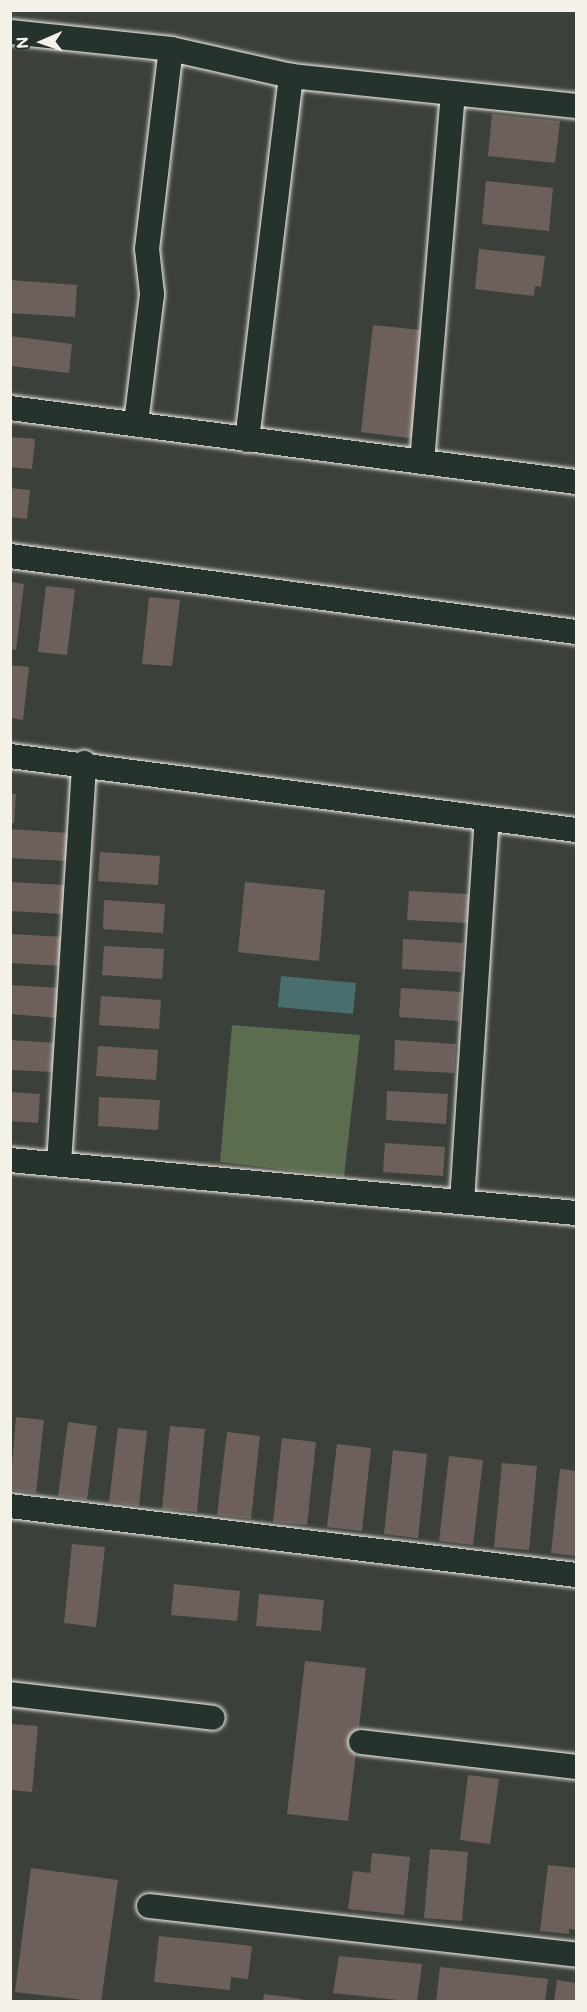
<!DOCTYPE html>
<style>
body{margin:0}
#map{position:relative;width:587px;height:2012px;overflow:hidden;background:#3b403b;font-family:"Balsamiq Sans",sans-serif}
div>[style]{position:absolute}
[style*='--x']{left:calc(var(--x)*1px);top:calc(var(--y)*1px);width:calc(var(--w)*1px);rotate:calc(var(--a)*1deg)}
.green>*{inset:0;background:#5b6c4f}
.water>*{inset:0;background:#4a6e6e}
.building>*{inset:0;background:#6d605c}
.roads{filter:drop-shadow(0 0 2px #f4f1e8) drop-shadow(0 0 2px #f4f1e8)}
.lane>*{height:24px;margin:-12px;padding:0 12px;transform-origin:12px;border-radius:12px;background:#26332d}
span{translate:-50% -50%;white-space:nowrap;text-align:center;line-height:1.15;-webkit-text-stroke:5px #26332d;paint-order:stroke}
.frame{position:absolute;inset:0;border:12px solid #f4f1e8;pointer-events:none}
.north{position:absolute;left:12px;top:12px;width:60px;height:60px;-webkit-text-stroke:4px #26332d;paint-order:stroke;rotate:268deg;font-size:16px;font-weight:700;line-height:24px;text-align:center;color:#f4f1e8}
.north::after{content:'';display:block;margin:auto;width:21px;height:27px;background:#f4f1e8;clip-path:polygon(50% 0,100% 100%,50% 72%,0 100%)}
</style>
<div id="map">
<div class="green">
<div style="clip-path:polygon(232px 1025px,360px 1035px,344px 1177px,220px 1162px)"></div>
</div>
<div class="water">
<div style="clip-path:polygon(281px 976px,356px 983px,353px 1014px,278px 1007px)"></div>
</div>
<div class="building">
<div style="clip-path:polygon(492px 114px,560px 121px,555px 163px,488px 156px)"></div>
<div style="clip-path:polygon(486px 181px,553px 188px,549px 231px,482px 224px)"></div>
<div style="clip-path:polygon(479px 249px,545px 256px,541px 287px,535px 286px,534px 296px,475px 289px)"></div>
<div style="clip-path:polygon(10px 280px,77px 285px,75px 317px,10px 313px)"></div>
<div style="clip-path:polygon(373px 325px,430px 331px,417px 439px,361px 432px)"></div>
<div style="clip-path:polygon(10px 336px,72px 344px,69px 373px,10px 366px)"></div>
<div style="clip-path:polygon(10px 437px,35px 439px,32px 469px,10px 467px)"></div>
<div style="clip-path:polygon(10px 488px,30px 490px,27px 519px,10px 517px)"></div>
<div style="clip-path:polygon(10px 582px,24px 584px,16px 650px,10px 649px)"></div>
<div style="clip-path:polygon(46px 586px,75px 589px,67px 655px,38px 652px)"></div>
<div style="clip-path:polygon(149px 597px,180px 600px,172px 666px,142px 664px)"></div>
<div style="clip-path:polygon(10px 665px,29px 667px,23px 720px,10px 718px)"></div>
<div style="clip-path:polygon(10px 793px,16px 794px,14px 823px,10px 823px)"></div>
<div style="clip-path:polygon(10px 829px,69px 833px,67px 861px,10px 858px)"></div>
<div style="clip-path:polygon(100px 852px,160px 856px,158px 885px,98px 881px)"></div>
<div style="clip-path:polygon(10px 882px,66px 885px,64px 914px,10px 911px)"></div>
<div style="clip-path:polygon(245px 882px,325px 890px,319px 961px,238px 952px)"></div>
<div style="clip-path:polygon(409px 891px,469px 894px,467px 923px,407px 920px)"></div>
<div style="clip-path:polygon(104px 900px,165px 904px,163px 933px,103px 929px)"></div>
<div style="clip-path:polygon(10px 934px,65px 937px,63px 966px,10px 963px)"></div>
<div style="clip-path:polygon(403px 939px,463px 943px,461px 972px,402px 969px)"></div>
<div style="clip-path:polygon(104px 946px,164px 949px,162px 979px,102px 975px)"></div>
<div style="clip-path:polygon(10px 985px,61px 988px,59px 1018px,10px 1014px)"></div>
<div style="clip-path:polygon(401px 988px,461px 992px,459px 1021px,399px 1017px)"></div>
<div style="clip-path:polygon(101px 996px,161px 1000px,159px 1029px,99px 1025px)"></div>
<div style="clip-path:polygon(10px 1040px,57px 1043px,55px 1072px,10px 1070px)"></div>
<div style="clip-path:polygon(395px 1040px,456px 1044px,454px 1073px,394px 1070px)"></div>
<div style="clip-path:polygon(98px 1046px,158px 1050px,156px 1080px,96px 1076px)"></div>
<div style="clip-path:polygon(387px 1091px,448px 1094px,446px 1124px,386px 1120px)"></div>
<div style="clip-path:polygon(10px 1092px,40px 1094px,38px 1123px,10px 1121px)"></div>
<div style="clip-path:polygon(99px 1097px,160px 1100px,158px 1130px,98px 1126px)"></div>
<div style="clip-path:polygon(385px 1143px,445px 1147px,443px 1176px,383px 1172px)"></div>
<div style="clip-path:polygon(16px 1417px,44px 1420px,36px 1493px,10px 1490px)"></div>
<div style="clip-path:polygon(68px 1422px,97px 1426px,87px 1500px,58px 1496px)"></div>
<div style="clip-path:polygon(170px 1426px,205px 1429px,197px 1512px,162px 1509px)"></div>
<div style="clip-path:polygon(118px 1428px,147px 1431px,139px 1506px,109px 1502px)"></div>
<div style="clip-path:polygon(227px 1432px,260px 1436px,251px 1519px,217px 1515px)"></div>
<div style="clip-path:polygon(282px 1438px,316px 1442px,307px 1525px,273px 1522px)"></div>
<div style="clip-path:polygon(337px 1444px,371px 1448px,362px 1531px,327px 1527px)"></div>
<div style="clip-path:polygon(393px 1450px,427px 1454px,418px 1538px,384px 1534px)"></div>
<div style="clip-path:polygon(449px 1456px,483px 1460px,473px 1545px,439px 1541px)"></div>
<div style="clip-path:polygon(502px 1463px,537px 1466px,529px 1550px,494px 1547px)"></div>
<div style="clip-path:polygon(560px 1469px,576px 1471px,576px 1556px,551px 1553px)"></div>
<div style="clip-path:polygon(72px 1544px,105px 1547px,96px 1627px,64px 1623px)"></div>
<div style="clip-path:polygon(174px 1584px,240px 1591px,237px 1621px,171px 1615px)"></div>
<div style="clip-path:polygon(259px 1594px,324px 1600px,321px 1631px,256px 1626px)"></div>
<div style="clip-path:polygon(305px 1661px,366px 1668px,348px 1821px,287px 1814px)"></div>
<div style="clip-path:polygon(10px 1724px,38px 1726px,32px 1792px,10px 1790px)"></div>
<div style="clip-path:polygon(468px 1775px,499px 1779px,490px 1844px,460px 1840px)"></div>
<div style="clip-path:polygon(430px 1849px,468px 1852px,462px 1921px,424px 1918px)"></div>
<div style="clip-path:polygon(372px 1853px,410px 1857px,404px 1915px,348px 1909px,353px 1871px,370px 1873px)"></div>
<div style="clip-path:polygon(548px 1865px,576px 1868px,576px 1930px,569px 1929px,569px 1934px,540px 1931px)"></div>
<div style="clip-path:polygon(31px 1868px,118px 1880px,101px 2002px,15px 1992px)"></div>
<div style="clip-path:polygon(159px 1936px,252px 1946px,248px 1979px,231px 1977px,230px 1990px,154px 1982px)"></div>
<div style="clip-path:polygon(339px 1956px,422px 1964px,417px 2002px,333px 1993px)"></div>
<div style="clip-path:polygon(440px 1967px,548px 1979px,545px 2002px,436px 2002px)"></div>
<div style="clip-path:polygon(557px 1980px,576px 1983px,576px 2002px,554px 2002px)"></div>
<div style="clip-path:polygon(264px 1994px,302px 1999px,302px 2002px,263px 2002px)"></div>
</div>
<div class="roads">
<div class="lane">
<div style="--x:10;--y:32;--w:162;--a:6"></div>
<div style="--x:171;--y:49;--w:123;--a:12.7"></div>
<div style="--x:291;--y:76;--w:287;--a:6"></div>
<div style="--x:10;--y:408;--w:571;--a:7.45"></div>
<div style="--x:136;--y:423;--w:130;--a:-82.9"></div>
<div style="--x:152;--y:294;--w:45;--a:-96.3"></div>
<div style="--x:147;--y:249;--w:201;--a:-83.2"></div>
<div style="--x:247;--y:440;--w:367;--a:-83.1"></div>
<div style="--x:422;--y:462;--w:370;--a:-85.2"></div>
<div style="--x:10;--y:556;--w:571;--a:7.65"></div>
<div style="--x:10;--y:756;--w:571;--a:7.45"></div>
<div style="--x:10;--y:1160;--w:568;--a:5.35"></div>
<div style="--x:59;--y:1164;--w:402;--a:-86.4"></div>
<div style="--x:462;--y:1202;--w:384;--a:-86.3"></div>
<div style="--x:10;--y:1506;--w:570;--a:6.95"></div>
<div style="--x:10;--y:1694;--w:204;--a:6.7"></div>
<div style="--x:361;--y:1742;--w:216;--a:6.6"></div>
<div style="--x:149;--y:1906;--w:430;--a:6.5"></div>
</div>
</div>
<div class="frame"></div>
<div class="north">N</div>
</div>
